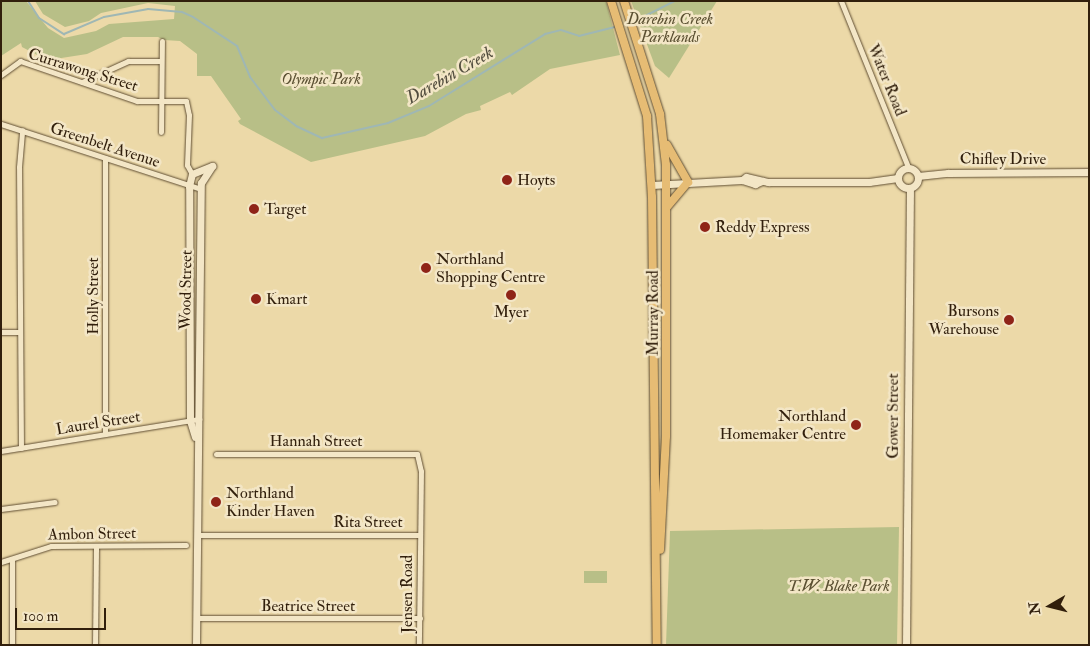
<!DOCTYPE html>
<style>
body{margin:0}
#map{position:relative;width:1090px;height:646px;overflow:hidden;background:#ecd9a8;font-family:"IM FELL Double Pica",serif}
div>[style]{position:absolute}
[style*='--x']{left:calc(var(--x)*1px);top:calc(var(--y)*1px);width:calc(var(--w)*1px);rotate:calc(var(--a)*1deg)}
.green>*{inset:0;background:#b8bf87}
.stream>*{height:2px;margin:-1px;padding:0 1px;transform-origin:1px;border-radius:1px;background:#9fb7b4}
.roads{filter:drop-shadow(0 0 1px #604e33) drop-shadow(0 0 1px #604e33)}
.street>*{height:5px;margin:-2.5px;padding:0 2.5px;transform-origin:2.5px;border-radius:2.5px;background:#f3e6c6}
.secondary>*{height:7px;margin:-3.5px;padding:0 3.5px;transform-origin:3.5px;border-radius:3.5px;background:#f3e6c6}
.secondary>.ring{margin:-3.5px;padding:0;box-sizing:content-box;background:none;border:7px solid #f3e6c6;border-radius:50%}
.primary>*{height:8px;margin:-4px;padding:0 4px;transform-origin:4px;border-radius:4px;background:#e6bc74}
.dots>*{width:14px;height:14px;translate:-50% -50%;box-sizing:border-box;border:2px solid #f3e6c6;border-radius:50%}
span{translate:-50% -50%;white-space:nowrap;text-align:center;line-height:1.15;-webkit-text-stroke:5px #f3e6c6;paint-order:stroke}
.park-label{font-size:16px;color:#5a4f31;font-style:italic}
.street-label{font-size:16px;color:#311f0c}
.poi-label{font-size:16px;color:#311f0c}
.left{translate:0 -50%;text-align:left}
.right{translate:-100% -50%;text-align:right}
.water-label{font-size:18px;color:#524d3e;font-style:italic}
.frame{position:absolute;inset:0;border:2px solid #311f0c;pointer-events:none}
.north{position:absolute;left:1025px;top:581px;width:50px;height:50px;-webkit-text-stroke:4px #f3e6c6;paint-order:stroke;rotate:262deg;font-size:14px;font-weight:700;line-height:20px;text-align:center;color:#311f0c}
.north::after{content:'';display:block;margin:auto;width:18px;height:22px;background:#311f0c;clip-path:polygon(50% 0,100% 100%,50% 72%,0 100%)}
.scale{position:absolute;left:15px;top:608px;width:91px;height:22px;box-sizing:border-box;border:2px solid #311f0c;border-top:0;padding-left:6px;font-size:15px;line-height:18px;white-space:nowrap;color:#311f0c;-webkit-text-stroke:4px #f3e6c6;paint-order:stroke}
</style>
<div id="map">
<div class="green">
<div style="clip-path:polygon(1px 1px,26px 1px,48px 28px,64px 38px,96px 31px,109px 24px,174px 19px,175px 6px,148px 3px,101px 13px,89px 21px,65px 27px,43px 14px,35px 1px,606px 1px,620px 55px,550px 69px,512px 95px,510px 92px,480px 106px,481px 110px,466px 114px,425px 136px,311px 162px,240px 124px,238px 121px,241px 119px,211px 76px,197px 76px,197px 54px,180px 41px,164px 40px,158px 37px,123px 37px,87px 54px,55px 59px,41px 57px,22px 47px,21px 43px,1px 56px)"></div>
<div style="clip-path:polygon(631px 1px,717px 1px,669px 78px,655px 66px)"></div>
<div style="clip-path:polygon(899px 527px,897px 645px,666px 645px,670px 531px)"></div>
<div style="clip-path:polygon(584px 571px,607px 571px,607px 583px,584px 583px)"></div>
</div>
<div class="stream">
<div style="--x:28;--y:1;--w:20;--a:57"></div>
<div style="--x:39;--y:18;--w:30;--a:33"></div>
<div style="--x:64;--y:34;--w:43;--a:-23"></div>
<div style="--x:104;--y:17;--w:45;--a:-10.3"></div>
<div style="--x:148;--y:9;--w:34;--a:5"></div>
<div style="--x:182;--y:12;--w:12;--a:24"></div>
<div style="--x:193;--y:17;--w:53;--a:33.4"></div>
<div style="--x:237;--y:46;--w:34;--a:67"></div>
<div style="--x:250;--y:77;--w:41;--a:52.9"></div>
<div style="--x:275;--y:110;--w:26;--a:37"></div>
<div style="--x:296;--y:126;--w:29;--a:25"></div>
<div style="--x:322;--y:138;--w:68;--a:-12.8"></div>
<div style="--x:388;--y:123;--w:44;--a:-22.5"></div>
<div style="--x:429;--y:106;--w:137;--a:-31.8"></div>
<div style="--x:545;--y:34;--w:16;--a:-14"></div>
<div style="--x:561;--y:30;--w:19;--a:18"></div>
<div style="--x:579;--y:36;--w:38;--a:-14"></div>
<div style="--x:633;--y:22;--w:47;--a:-26.6"></div>
</div>
<div class="roads">
<div class="street">
<div style="--x:841;--y:1;--w:179;--a:68"></div>
<div style="--x:1;--y:75;--w:24;--a:-36"></div>
<div style="--x:20;--y:61;--w:124;--a:18.9"></div>
<div style="--x:137;--y:101;--w:49;--a:0"></div>
<div style="--x:186;--y:101;--w:14;--a:78"></div>
<div style="--x:189;--y:115;--w:50;--a:92.3"></div>
<div style="--x:187;--y:165;--w:10;--a:61"></div>
<div style="--x:82;--y:82;--w:51;--a:-24.5"></div>
<div style="--x:128;--y:61;--w:33;--a:0"></div>
<div style="--x:1;--y:124;--w:210;--a:18"></div>
<div style="--x:161;--y:132;--w:91;--a:-89.4"></div>
<div style="--x:1;--y:332;--w:19;--a:0"></div>
<div style="--x:105;--y:434;--w:276;--a:-90"></div>
<div style="--x:21;--y:448;--w:281;--a:-90.4"></div>
<div style="--x:19;--y:167;--w:37;--a:-85"></div>
<div style="--x:1;--y:451;--w:201;--a:-9.2"></div>
<div style="--x:216;--y:454;--w:201;--a:0"></div>
<div style="--x:417;--y:454;--w:17;--a:77"></div>
<div style="--x:421;--y:471;--w:174;--a:90.7"></div>
<div style="--x:1;--y:509;--w:54;--a:-7.4"></div>
<div style="--x:197;--y:535;--w:223;--a:0"></div>
<div style="--x:12;--y:559;--w:86;--a:90"></div>
<div style="--x:1;--y:562;--w:52;--a:-17.7"></div>
<div style="--x:51;--y:546;--w:135;--a:-0.4"></div>
<div style="--x:196;--y:618;--w:224;--a:0"></div>
<div style="--x:95;--y:645;--w:98;--a:-89.4"></div>
</div>
<div class="secondary">
<div class="ring" style="left:898px;top:168px;width:13px;height:13px"></div>
<div style="--x:918;--y:176;--w:30;--a:-6"></div>
<div style="--x:948;--y:173;--w:141;--a:-0.4"></div>
<div style="--x:742;--y:180;--w:14;--a:17"></div>
<div style="--x:755;--y:184;--w:8;--a:-23"></div>
<div style="--x:652;--y:185;--w:90;--a:-3.2"></div>
<div style="--x:742;--y:180;--w:5;--a:-37"></div>
<div style="--x:746;--y:177;--w:23;--a:13"></div>
<div style="--x:768;--y:182;--w:101;--a:0"></div>
<div style="--x:869;--y:182;--w:29;--a:-8"></div>
<div style="--x:195;--y:437;--w:17;--a:-107"></div>
<div style="--x:190;--y:421;--w:235;--a:-90.2"></div>
<div style="--x:189;--y:186;--w:12;--a:-76"></div>
<div style="--x:192;--y:174;--w:22;--a:-22"></div>
<div style="--x:196;--y:645;--w:462;--a:-89.4"></div>
<div style="--x:201;--y:183;--w:20;--a:-57"></div>
<div style="--x:906;--y:645;--w:457;--a:-89.5"></div>
</div>
<div class="primary">
<div style="--x:611;--y:1;--w:121;--a:72.6"></div>
<div style="--x:647;--y:116;--w:81;--a:86.5"></div>
<div style="--x:652;--y:197;--w:448;--a:89.4"></div>
<div style="--x:624;--y:1;--w:119;--a:72.3"></div>
<div style="--x:660;--y:114;--w:51;--a:83.3"></div>
<div style="--x:666;--y:165;--w:271;--a:90"></div>
<div style="--x:666;--y:436;--w:114;--a:93"></div>
<div style="--x:667;--y:145;--w:43;--a:60.4"></div>
<div style="--x:688;--y:182;--w:33;--a:130"></div>
</div>
</div>
<div class="dots">
<div style="left:507px;top:180px;background:#8f2418"></div>
<div style="left:254px;top:209px;background:#8f2418"></div>
<div style="left:705px;top:227px;background:#8f2418"></div>
<div style="left:426px;top:268px;background:#8f2418"></div>
<div style="left:511px;top:295px;background:#8f2418"></div>
<div style="left:256px;top:299px;background:#8f2418"></div>
<div style="left:1009px;top:320px;background:#8f2418"></div>
<div style="left:856px;top:425px;background:#8f2418"></div>
<div style="left:216px;top:502px;background:#8f2418"></div>
</div>
<div class="park-label">
<span style="left:670px;top:28px">Darebin Creek<br>Parklands</span>
<span style="left:321px;top:79px">Olympic Park</span>
<span style="left:839px;top:586px">T.W. Blake Park</span>
</div>
<div class="street-label">
<span style="left:83px;top:70px;rotate:17deg">Currawong Street</span>
<span style="left:887px;top:80px;rotate:68deg">Water Road</span>
<span style="left:105px;top:145px;rotate:18deg">Greenbelt Avenue</span>
<span style="left:1003px;top:159px">Chifley Drive</span>
<span style="left:186px;top:290px;rotate:-89deg">Wood Street</span>
<span style="left:93px;top:296px;rotate:-90deg">Holly Street</span>
<span style="left:653px;top:313px;rotate:-90deg">Murray Road</span>
<span style="left:893px;top:416px;rotate:-90deg">Gower Street</span>
<span style="left:98px;top:423px;rotate:-9deg">Laurel Street</span>
<span style="left:316px;top:441px">Hannah Street</span>
<span style="left:368px;top:522px">Rita Street</span>
<span style="left:92px;top:534px;rotate:-1deg">Ambon Street</span>
<span style="left:407px;top:594px;rotate:-90deg">Jensen Road</span>
<span style="left:308px;top:606px">Beatrice Street</span>
</div>
<div class="poi-label">
<span class="left" style="left:517px;top:180px">Hoyts</span>
<span class="left" style="left:264px;top:209px">Target</span>
<span class="left" style="left:715px;top:227px">Reddy Express</span>
<span class="left" style="left:436px;top:268px">Northland<br>Shopping Centre</span>
<span class="left" style="left:266px;top:299px">Kmart</span>
<span class="right" style="left:999px;top:320px">Bursons<br>Warehouse</span>
<span style="left:511px;top:312px">Myer</span>
<span class="right" style="left:846px;top:425px">Northland<br>Homemaker Centre</span>
<span class="left" style="left:226px;top:502px">Northland<br>Kinder Haven</span>
</div>
<div class="water-label">
<span style="left:450px;top:76px;rotate:-30deg">Darebin Creek</span>
</div>
<div class="frame"></div>
<div class="north">N</div>
<div class="scale">100 m</div>
</div>
